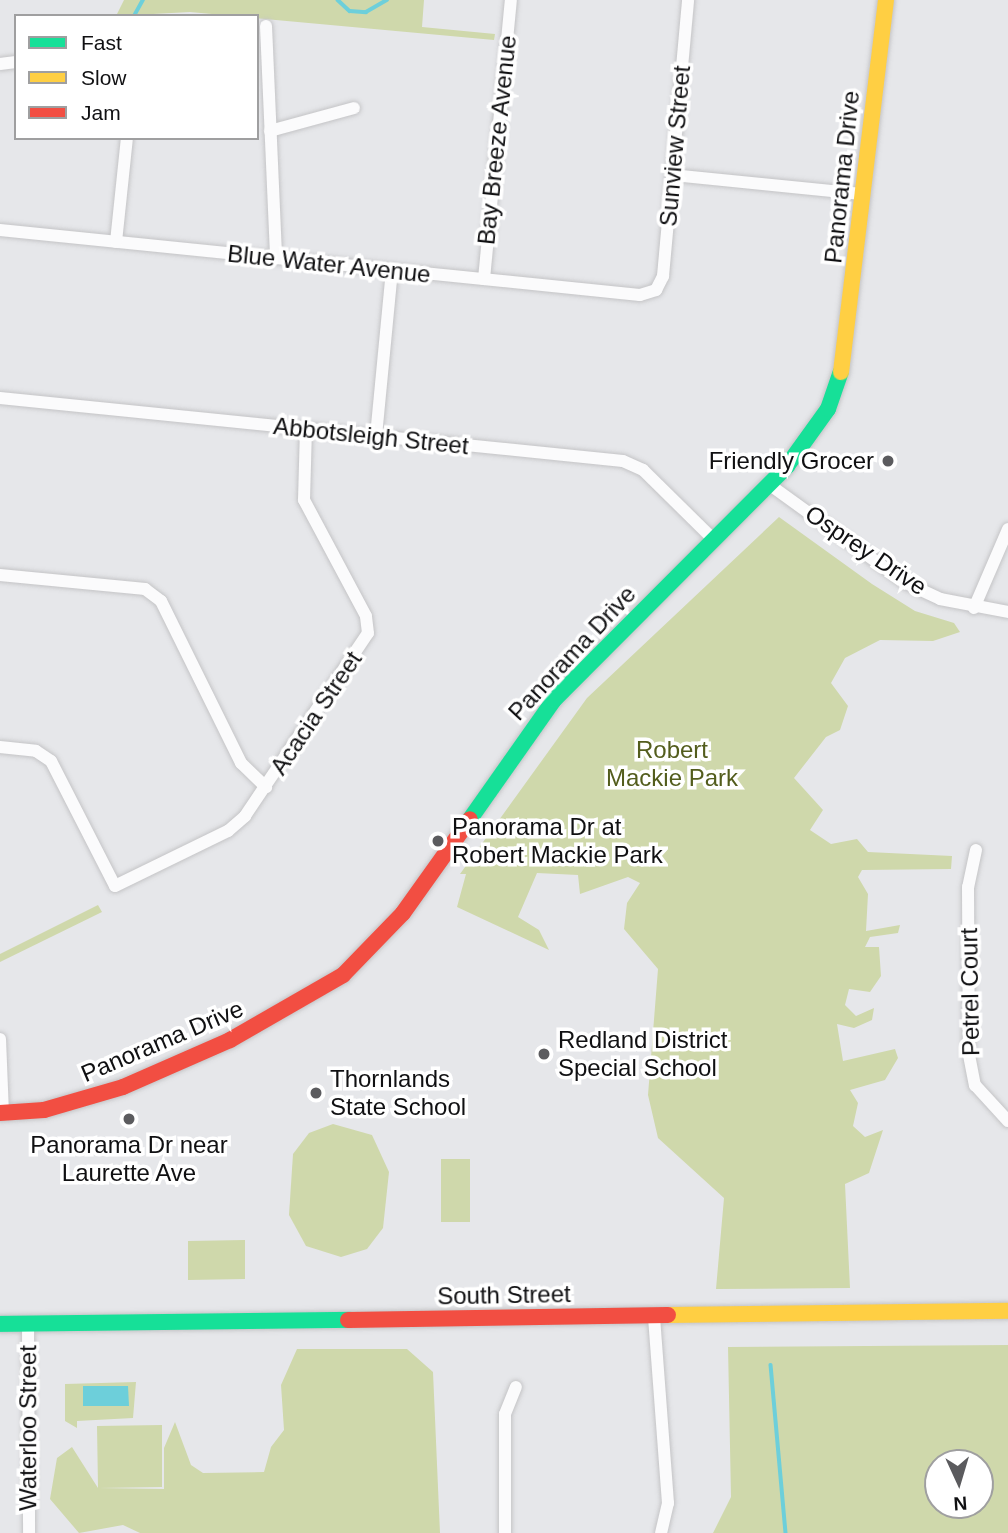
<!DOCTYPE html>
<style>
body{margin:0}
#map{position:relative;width:1008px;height:1533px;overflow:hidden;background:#e6e7ea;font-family:Helvetica,sans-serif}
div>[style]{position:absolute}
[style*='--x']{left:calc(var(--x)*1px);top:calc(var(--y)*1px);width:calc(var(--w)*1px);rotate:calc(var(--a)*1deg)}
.green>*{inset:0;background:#cfd8ab}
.water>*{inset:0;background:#6dcfda}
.stream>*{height:3.5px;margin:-1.75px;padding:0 1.75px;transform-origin:1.75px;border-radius:1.75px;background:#6dcfda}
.roads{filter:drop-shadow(0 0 2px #c4c4c6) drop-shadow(0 0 2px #c4c4c6)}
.street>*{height:12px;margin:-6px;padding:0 6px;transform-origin:6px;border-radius:6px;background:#fbfbfc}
.fast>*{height:16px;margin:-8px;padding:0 8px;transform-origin:8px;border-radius:8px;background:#16e098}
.slow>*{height:16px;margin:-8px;padding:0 8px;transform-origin:8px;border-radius:8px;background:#ffcf43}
.jam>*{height:16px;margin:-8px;padding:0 8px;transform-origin:8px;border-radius:8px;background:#f24e42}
.dots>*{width:19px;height:19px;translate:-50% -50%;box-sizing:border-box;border:4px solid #fff;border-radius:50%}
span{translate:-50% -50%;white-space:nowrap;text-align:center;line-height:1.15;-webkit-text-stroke:7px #fff;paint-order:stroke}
.street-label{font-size:24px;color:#101012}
.poi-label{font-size:24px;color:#101012}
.right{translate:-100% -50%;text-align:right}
.left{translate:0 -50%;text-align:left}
.park-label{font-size:24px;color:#535d1d}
.legend{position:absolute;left:14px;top:14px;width:245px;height:126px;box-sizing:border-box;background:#fff;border:2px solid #9f9fa0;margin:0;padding:9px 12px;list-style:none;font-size:21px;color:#101012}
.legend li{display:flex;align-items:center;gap:14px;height:35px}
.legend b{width:35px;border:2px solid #9f9fa0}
.north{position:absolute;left:924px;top:1449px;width:70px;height:70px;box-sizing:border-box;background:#fff;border:2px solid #9f9fa0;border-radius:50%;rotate:176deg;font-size:19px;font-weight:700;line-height:28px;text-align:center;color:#101012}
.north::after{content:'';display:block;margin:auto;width:24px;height:32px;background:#5b5b5e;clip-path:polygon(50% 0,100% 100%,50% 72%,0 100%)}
</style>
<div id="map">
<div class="green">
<div style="clip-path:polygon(124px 0,424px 0,422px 27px,495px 34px,494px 40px,190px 12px,116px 16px)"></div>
<div style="clip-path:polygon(779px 517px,872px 584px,915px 611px,954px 623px,960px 632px,933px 641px,880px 640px,845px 658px,831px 683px,848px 706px,840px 730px,826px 737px,794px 778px,823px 810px,810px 830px,831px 844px,857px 839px,868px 852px,952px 856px,951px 869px,862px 870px,858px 877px,868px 894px,866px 931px,900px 925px,898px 933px,870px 937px,865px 947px,879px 947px,881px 976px,870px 992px,849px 989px,845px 1005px,856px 1016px,874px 1008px,872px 1020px,854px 1028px,837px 1024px,843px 1061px,895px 1049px,898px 1058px,885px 1080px,850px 1090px,858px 1103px,853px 1126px,865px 1137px,883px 1130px,869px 1173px,845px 1184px,850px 1288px,716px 1289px,724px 1198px,658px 1138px,648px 1095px,658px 969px,624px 929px,627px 903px,640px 883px,628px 877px,580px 894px,578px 875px,537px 873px,518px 917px,539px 930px,549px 950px,457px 907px,466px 874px,460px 874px,587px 698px)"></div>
<div style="clip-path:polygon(98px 905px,102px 912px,0 962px,0 954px)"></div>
<div style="clip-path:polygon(333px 1124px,372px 1135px,389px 1172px,383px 1228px,367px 1249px,341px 1257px,306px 1246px,289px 1215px,293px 1154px,309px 1133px)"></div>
<div style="clip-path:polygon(441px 1159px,470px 1159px,470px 1222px,441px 1222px)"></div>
<div style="clip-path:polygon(245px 1240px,245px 1279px,188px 1280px,188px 1241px)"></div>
<div style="clip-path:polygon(evenodd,1008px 1345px,1008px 1533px,713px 1533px,731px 1497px,728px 1347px,1008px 1345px,938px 1463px,980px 1463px,980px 1505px,938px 1505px,938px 1463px)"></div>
<div style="clip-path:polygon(297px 1349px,407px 1349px,433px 1372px,440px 1533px,140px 1533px,123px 1525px,79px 1533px,50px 1499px,57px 1458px,72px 1447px,98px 1488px,97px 1426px,162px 1425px,162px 1487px,99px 1488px,164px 1489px,164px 1448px,175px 1422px,191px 1465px,203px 1473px,264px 1472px,271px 1447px,284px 1430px,281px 1385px)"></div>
<div style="clip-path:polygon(136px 1382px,133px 1418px,77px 1421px,77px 1428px,65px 1421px,65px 1384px)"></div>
</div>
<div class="water">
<div style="clip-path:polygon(83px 1386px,128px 1386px,129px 1406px,83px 1406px)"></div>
</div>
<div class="stream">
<div style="--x:338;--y:0;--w:16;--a:43"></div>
<div style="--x:350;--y:11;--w:16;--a:4"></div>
<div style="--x:366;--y:12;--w:24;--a:-30"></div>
<div style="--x:134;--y:16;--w:18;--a:-61"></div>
<div style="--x:771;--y:1365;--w:169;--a:84.9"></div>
</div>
<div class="roads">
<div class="street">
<div style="--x:266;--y:26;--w:232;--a:87.5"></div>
<div style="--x:0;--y:64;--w:16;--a:-7"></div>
<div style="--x:270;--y:131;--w:87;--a:-15.3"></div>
<div style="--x:672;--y:175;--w:192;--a:5.7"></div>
<div style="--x:0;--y:230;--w:643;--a:5.8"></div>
<div style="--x:640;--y:295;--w:17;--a:-17"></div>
<div style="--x:656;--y:290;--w:16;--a:-63"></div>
<div style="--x:663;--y:276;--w:277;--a:-84.8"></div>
<div style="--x:116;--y:242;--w:105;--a:-84"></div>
<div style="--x:484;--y:279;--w:280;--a:-84.5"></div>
<div style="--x:0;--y:398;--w:626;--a:5.77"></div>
<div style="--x:623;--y:461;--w:22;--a:24"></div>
<div style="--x:643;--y:470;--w:97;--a:44.6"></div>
<div style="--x:376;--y:436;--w:167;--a:-84.5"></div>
<div style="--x:770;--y:485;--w:168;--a:35.8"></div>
<div style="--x:906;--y:583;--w:38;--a:25"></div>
<div style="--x:940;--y:599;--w:69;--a:10.8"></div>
<div style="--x:0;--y:575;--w:146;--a:5.5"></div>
<div style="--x:145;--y:589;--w:20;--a:37"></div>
<div style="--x:161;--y:601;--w:181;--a:63.7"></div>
<div style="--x:241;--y:763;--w:35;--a:44"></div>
<div style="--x:974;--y:608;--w:86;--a:-66.7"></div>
<div style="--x:0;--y:747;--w:36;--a:6"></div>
<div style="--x:36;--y:751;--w:18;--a:34"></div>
<div style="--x:51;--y:761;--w:140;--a:62.9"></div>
<div style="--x:115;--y:886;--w:126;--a:-26"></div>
<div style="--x:228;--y:831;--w:23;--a:-41"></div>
<div style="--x:245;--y:816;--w:220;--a:-56.1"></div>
<div style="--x:368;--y:633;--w:17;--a:-97"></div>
<div style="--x:366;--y:616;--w:132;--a:-118.1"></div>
<div style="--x:304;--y:500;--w:71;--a:-88.4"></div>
<div style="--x:976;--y:850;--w:38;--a:102"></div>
<div style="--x:968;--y:887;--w:168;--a:89.7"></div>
<div style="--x:969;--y:1055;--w:31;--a:79"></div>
<div style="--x:975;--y:1085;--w:49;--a:47.5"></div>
<div style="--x:0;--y:1039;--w:74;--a:87.7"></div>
<div style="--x:654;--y:1317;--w:187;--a:85.7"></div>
<div style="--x:668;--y:1503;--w:31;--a:103"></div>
<div style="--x:28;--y:1324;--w:209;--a:89.7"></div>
<div style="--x:505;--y:1533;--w:119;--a:-90"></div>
<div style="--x:505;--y:1414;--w:29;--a:-68"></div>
</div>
<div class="fast">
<div style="--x:470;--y:819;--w:146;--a:-54.8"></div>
<div style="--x:554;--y:700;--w:330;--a:-45.1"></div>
<div style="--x:787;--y:466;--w:70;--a:-54.3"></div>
<div style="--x:828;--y:409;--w:39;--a:-71"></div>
<div style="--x:0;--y:1324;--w:348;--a:-0.7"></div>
</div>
<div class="slow">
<div style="--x:841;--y:372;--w:375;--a:-83.1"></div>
<div style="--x:668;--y:1315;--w:340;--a:-0.7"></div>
</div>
<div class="jam">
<div style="--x:0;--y:1113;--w:44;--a:-3.9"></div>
<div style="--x:44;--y:1110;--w:82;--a:-16.2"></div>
<div style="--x:123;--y:1087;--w:117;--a:-23.7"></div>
<div style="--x:230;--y:1040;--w:130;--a:-29.9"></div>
<div style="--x:343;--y:975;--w:86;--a:-45.9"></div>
<div style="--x:403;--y:913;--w:115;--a:-54.5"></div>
<div style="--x:348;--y:1320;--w:320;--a:-0.9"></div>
</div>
</div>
<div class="dots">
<div style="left:888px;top:461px;background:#5b5b5e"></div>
<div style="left:438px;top:841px;background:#5b5b5e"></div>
<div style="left:544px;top:1054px;background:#5b5b5e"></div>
<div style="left:316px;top:1093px;background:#5b5b5e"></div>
<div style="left:129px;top:1119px;background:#5b5b5e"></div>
</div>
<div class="street-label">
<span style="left:497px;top:140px;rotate:-84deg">Bay Breeze Avenue</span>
<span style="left:675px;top:146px;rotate:-85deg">Sunview Street</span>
<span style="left:842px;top:177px;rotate:-84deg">Panorama Drive</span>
<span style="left:329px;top:264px;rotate:6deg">Blue Water Avenue</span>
<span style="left:371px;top:436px;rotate:6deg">Abbotsleigh Street</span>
<span style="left:866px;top:550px;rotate:34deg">Osprey Drive</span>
<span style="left:572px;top:653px;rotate:-47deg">Panorama Drive</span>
<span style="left:316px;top:713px;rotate:-56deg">Acacia Street</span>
<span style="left:970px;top:992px;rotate:-91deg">Petrel Court</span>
<span style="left:162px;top:1041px;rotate:-23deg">Panorama Drive</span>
<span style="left:504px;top:1295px;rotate:-1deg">South Street</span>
<span style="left:28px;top:1428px;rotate:-90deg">Waterloo Street</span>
</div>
<div class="poi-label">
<span class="right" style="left:874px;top:461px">Friendly Grocer</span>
<span class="left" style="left:452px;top:841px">Panorama Dr at<br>Robert Mackie Park</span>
<span class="left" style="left:558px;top:1054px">Redland District<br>Special School</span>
<span class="left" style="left:330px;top:1093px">Thornlands<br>State School</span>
<span style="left:129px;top:1159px">Panorama Dr near<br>Laurette Ave</span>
</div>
<div class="park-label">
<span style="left:672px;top:764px">Robert<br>Mackie Park</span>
</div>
<ul class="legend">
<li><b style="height:9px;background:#16e098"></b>Fast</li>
<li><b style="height:9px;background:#ffcf43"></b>Slow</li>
<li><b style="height:9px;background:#f24e42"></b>Jam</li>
</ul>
<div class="north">N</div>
</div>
